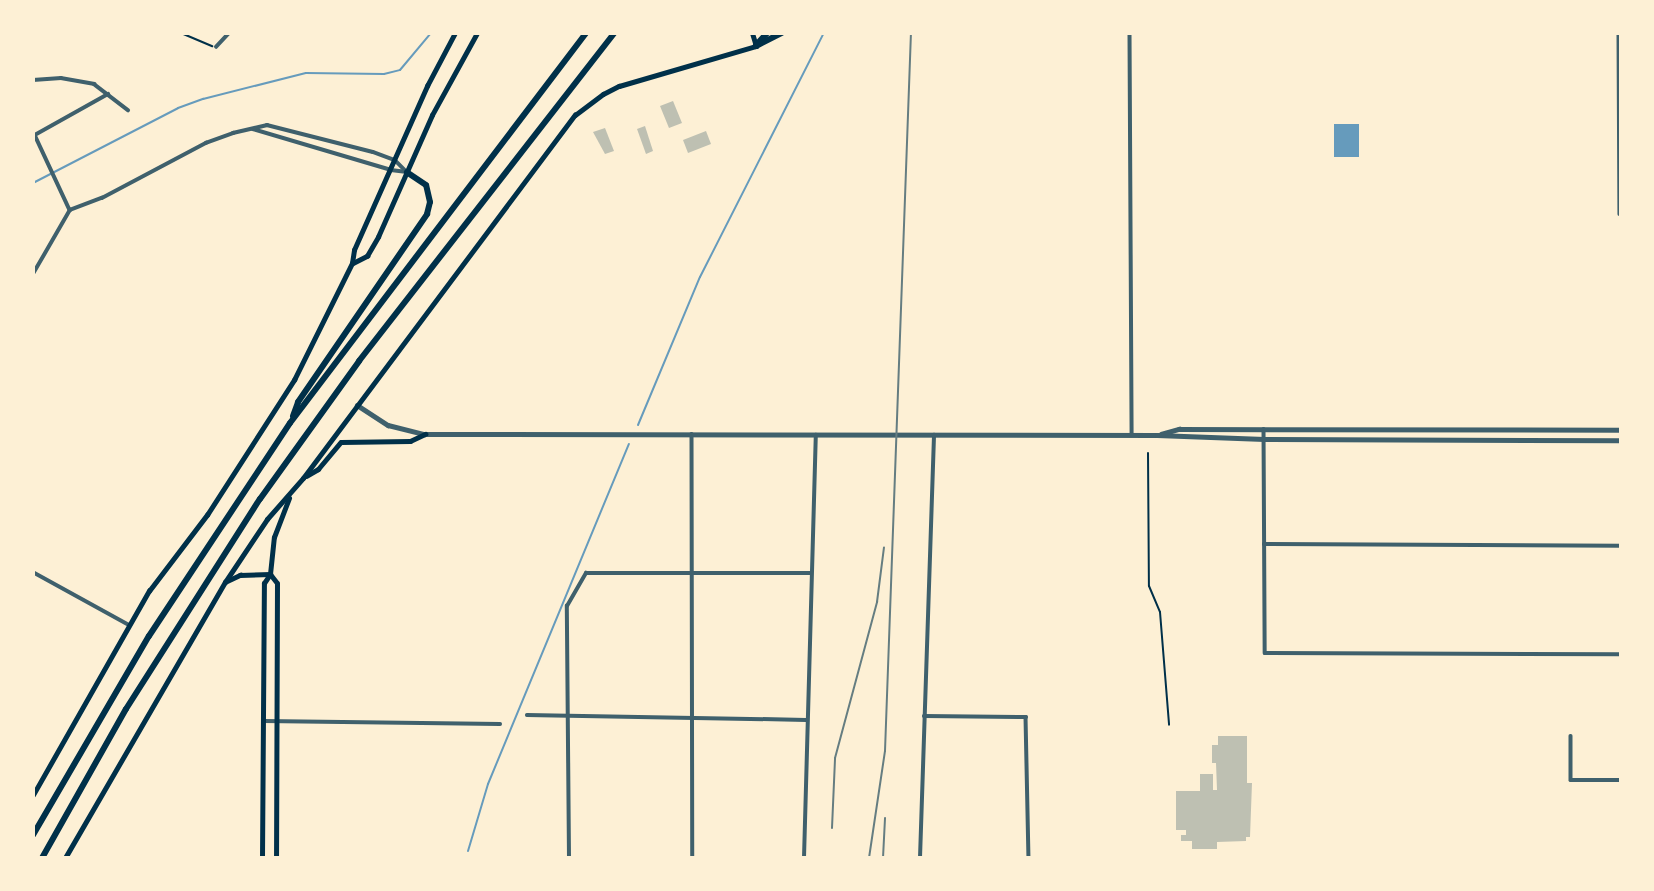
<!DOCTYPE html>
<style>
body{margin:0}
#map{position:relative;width:1654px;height:891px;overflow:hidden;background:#fdf0d5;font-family:"Asap Condensed",sans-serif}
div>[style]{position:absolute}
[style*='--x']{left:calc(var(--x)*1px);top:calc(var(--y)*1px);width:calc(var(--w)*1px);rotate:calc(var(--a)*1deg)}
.water>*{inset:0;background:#669bbc}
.stream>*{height:2px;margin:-1px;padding:0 1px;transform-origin:1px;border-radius:1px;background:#669bbc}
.building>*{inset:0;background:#bec0b2}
.path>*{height:2px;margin:-1px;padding:0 1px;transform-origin:1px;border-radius:1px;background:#003049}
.minor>*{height:3.5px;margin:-1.75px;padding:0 1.75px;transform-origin:1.75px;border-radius:1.75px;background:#3f606c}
.tertiary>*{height:4.5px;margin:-2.25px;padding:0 2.25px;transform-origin:2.25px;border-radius:2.25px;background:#3f606c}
.secondary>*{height:4.5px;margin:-2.25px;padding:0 2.25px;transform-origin:2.25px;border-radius:2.25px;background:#003049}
.primary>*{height:5px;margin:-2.5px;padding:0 2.5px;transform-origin:2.5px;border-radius:2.5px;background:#003049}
.motorway>*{height:6px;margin:-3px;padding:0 3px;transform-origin:3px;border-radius:3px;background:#003049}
.rail>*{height:2px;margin:-1px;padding:0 1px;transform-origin:1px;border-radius:1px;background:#657d81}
span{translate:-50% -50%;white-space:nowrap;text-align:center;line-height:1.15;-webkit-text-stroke:6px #fdf0d5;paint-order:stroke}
.frame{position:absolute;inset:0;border:35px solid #fdf0d5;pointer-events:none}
</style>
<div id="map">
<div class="water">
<div style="clip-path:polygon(1334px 124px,1359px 124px,1359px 157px,1334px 157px)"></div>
</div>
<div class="stream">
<div style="--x:33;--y:183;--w:163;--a:-27.3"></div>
<div style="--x:178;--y:108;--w:27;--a:-20"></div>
<div style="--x:203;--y:99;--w:106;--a:-14.2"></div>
<div style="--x:306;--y:73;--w:78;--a:0.7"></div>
<div style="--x:384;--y:74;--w:16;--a:-14"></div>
<div style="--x:400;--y:70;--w:48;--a:-50"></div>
<div style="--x:638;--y:425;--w:160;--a:-67.3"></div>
<div style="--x:700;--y:277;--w:274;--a:-63.1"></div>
<div style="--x:468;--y:851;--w:70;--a:-73.4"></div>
<div style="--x:488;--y:784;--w:368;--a:-67.5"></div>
</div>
<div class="building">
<div style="clip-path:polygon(673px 101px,682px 123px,669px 128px,660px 106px)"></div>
<div style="clip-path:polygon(645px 126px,653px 151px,646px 154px,637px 129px)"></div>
<div style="clip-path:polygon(605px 128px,614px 151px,605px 154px,593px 132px)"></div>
<div style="clip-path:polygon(706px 131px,711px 144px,688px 153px,683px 140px)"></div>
<div style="clip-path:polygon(1218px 736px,1247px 736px,1247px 783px,1252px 783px,1250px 837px,1246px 837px,1246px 841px,1217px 842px,1217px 849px,1192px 849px,1192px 841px,1181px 841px,1181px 835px,1186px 835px,1186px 830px,1176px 830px,1176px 791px,1200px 791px,1200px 774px,1213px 774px,1213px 790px,1217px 790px,1216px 763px,1212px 763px,1212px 745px,1218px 745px)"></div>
</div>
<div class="path">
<div style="--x:181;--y:33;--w:34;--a:23"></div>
<div style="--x:1148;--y:453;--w:133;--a:89.6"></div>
<div style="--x:1149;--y:586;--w:28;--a:67"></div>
<div style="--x:1160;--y:612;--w:113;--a:85.4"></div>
</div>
<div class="minor">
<div style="--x:1130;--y:33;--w:402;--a:89.7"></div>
<div style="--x:1619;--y:33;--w:181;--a:89.7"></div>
<div style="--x:216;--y:47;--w:19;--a:-47"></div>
<div style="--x:33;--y:80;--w:28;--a:-4"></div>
<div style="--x:61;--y:78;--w:34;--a:10"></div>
<div style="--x:94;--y:84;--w:43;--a:37.4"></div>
<div style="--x:253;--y:129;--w:144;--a:16.5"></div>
<div style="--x:391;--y:170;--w:16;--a:7"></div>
<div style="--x:35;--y:135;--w:83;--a:65"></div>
<div style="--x:33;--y:136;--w:86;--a:-29.2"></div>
<div style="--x:33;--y:274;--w:74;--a:-60"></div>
<div style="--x:70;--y:210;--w:34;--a:-21"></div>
<div style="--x:102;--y:198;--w:118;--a:-27.9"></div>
<div style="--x:206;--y:143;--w:29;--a:-20"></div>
<div style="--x:233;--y:133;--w:35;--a:-13"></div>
<div style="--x:267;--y:125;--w:109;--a:14.3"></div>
<div style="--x:373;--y:152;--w:23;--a:20"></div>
<div style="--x:395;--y:160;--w:17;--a:45"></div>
<div style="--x:1264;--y:429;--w:224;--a:89.7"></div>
<div style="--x:1265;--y:653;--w:356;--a:0.2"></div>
<div style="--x:692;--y:434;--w:424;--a:89.9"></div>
<div style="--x:1264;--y:544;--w:357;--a:0.3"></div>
<div style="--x:33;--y:572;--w:110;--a:28.9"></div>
<div style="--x:527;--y:715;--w:279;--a:1"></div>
<div style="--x:924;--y:716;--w:102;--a:0.6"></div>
<div style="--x:1026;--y:717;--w:141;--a:88.8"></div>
<div style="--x:264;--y:721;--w:236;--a:0.7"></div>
<div style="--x:1571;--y:736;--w:44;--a:90"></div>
<div style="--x:1571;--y:780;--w:50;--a:0"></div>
<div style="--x:569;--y:858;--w:252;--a:-90.5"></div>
<div style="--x:567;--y:606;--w:38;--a:-60"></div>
<div style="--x:586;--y:573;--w:224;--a:0"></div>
<div style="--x:804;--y:858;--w:423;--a:-88.4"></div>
<div style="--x:920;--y:858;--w:423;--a:-88.1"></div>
</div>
<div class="tertiary">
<div style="--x:357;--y:405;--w:37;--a:33"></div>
<div style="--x:388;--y:425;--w:38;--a:14"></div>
<div style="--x:425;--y:434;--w:732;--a:0.08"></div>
<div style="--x:1157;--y:435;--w:107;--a:2.1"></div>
<div style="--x:1264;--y:439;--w:357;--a:0.2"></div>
<div style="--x:1161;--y:434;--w:19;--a:-16"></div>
<div style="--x:1179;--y:429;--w:442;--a:0.1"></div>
</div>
<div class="secondary">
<div style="--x:353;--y:263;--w:16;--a:-27"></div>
<div style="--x:367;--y:256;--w:22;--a:-60"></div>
<div style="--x:378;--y:237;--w:133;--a:-66.1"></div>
<div style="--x:432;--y:115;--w:94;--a:-61.2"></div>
<div style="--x:33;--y:795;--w:235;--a:-60.4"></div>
<div style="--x:149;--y:591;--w:96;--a:-52.7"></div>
<div style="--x:207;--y:515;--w:161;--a:-57.2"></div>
<div style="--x:294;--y:380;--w:131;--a:-63.6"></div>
<div style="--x:352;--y:263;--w:13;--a:-81"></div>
<div style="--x:354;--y:250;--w:180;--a:-66"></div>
<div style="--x:427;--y:86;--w:60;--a:-62.2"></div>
<div style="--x:65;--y:858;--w:319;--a:-59.9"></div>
<div style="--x:225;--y:582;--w:17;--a:-25"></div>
<div style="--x:240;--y:575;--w:30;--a:-2"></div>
</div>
<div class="primary">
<div style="--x:306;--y:476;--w:14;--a:-30"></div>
<div style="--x:318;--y:469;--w:35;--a:-50"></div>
<div style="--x:341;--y:442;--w:69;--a:-0.8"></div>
<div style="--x:410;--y:441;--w:17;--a:-25"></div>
<div style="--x:270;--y:574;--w:11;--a:52"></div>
<div style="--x:277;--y:583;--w:275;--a:90.2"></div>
<div style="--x:225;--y:582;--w:76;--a:-56.3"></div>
<div style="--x:267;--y:519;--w:55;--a:-48.7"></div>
<div style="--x:303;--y:478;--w:454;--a:-53.2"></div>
<div style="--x:575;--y:115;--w:35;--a:-37"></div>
<div style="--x:603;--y:94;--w:18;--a:-27"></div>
<div style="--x:619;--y:86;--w:143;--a:-16.3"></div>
<div style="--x:756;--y:46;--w:14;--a:-107"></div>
<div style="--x:262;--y:858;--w:275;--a:-89.6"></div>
<div style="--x:264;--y:583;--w:11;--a:-56"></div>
<div style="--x:270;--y:574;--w:37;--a:-84"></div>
<div style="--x:274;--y:537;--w:42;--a:-69"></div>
</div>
<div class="motorway">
<div style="--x:756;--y:45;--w:16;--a:-47"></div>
<div style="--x:756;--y:46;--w:29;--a:-27"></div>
<div style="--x:293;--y:416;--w:15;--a:-70"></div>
<div style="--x:298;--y:402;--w:228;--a:-55.5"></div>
<div style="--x:427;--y:214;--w:12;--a:-76"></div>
<div style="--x:430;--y:202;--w:17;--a:-103"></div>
<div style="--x:426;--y:185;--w:23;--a:-146"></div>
<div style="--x:33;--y:835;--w:230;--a:-59.8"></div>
<div style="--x:149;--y:636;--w:255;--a:-56.5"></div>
<div style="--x:290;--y:423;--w:490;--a:-52.8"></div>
<div style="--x:42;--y:858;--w:171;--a:-60.6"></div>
<div style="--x:126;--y:709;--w:249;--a:-57.5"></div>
<div style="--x:260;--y:499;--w:170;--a:-54.3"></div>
<div style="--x:359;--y:361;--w:415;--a:-52.1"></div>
</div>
<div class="rail">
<div style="--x:832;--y:828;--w:70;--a:-87.5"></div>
<div style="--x:835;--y:758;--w:162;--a:-74.9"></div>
<div style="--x:877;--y:602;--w:55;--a:-82.7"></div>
<div style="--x:869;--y:858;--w:108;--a:-81.5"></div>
<div style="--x:885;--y:751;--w:718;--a:-87.93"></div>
<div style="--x:883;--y:858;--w:40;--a:-87.1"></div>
</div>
<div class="frame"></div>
</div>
